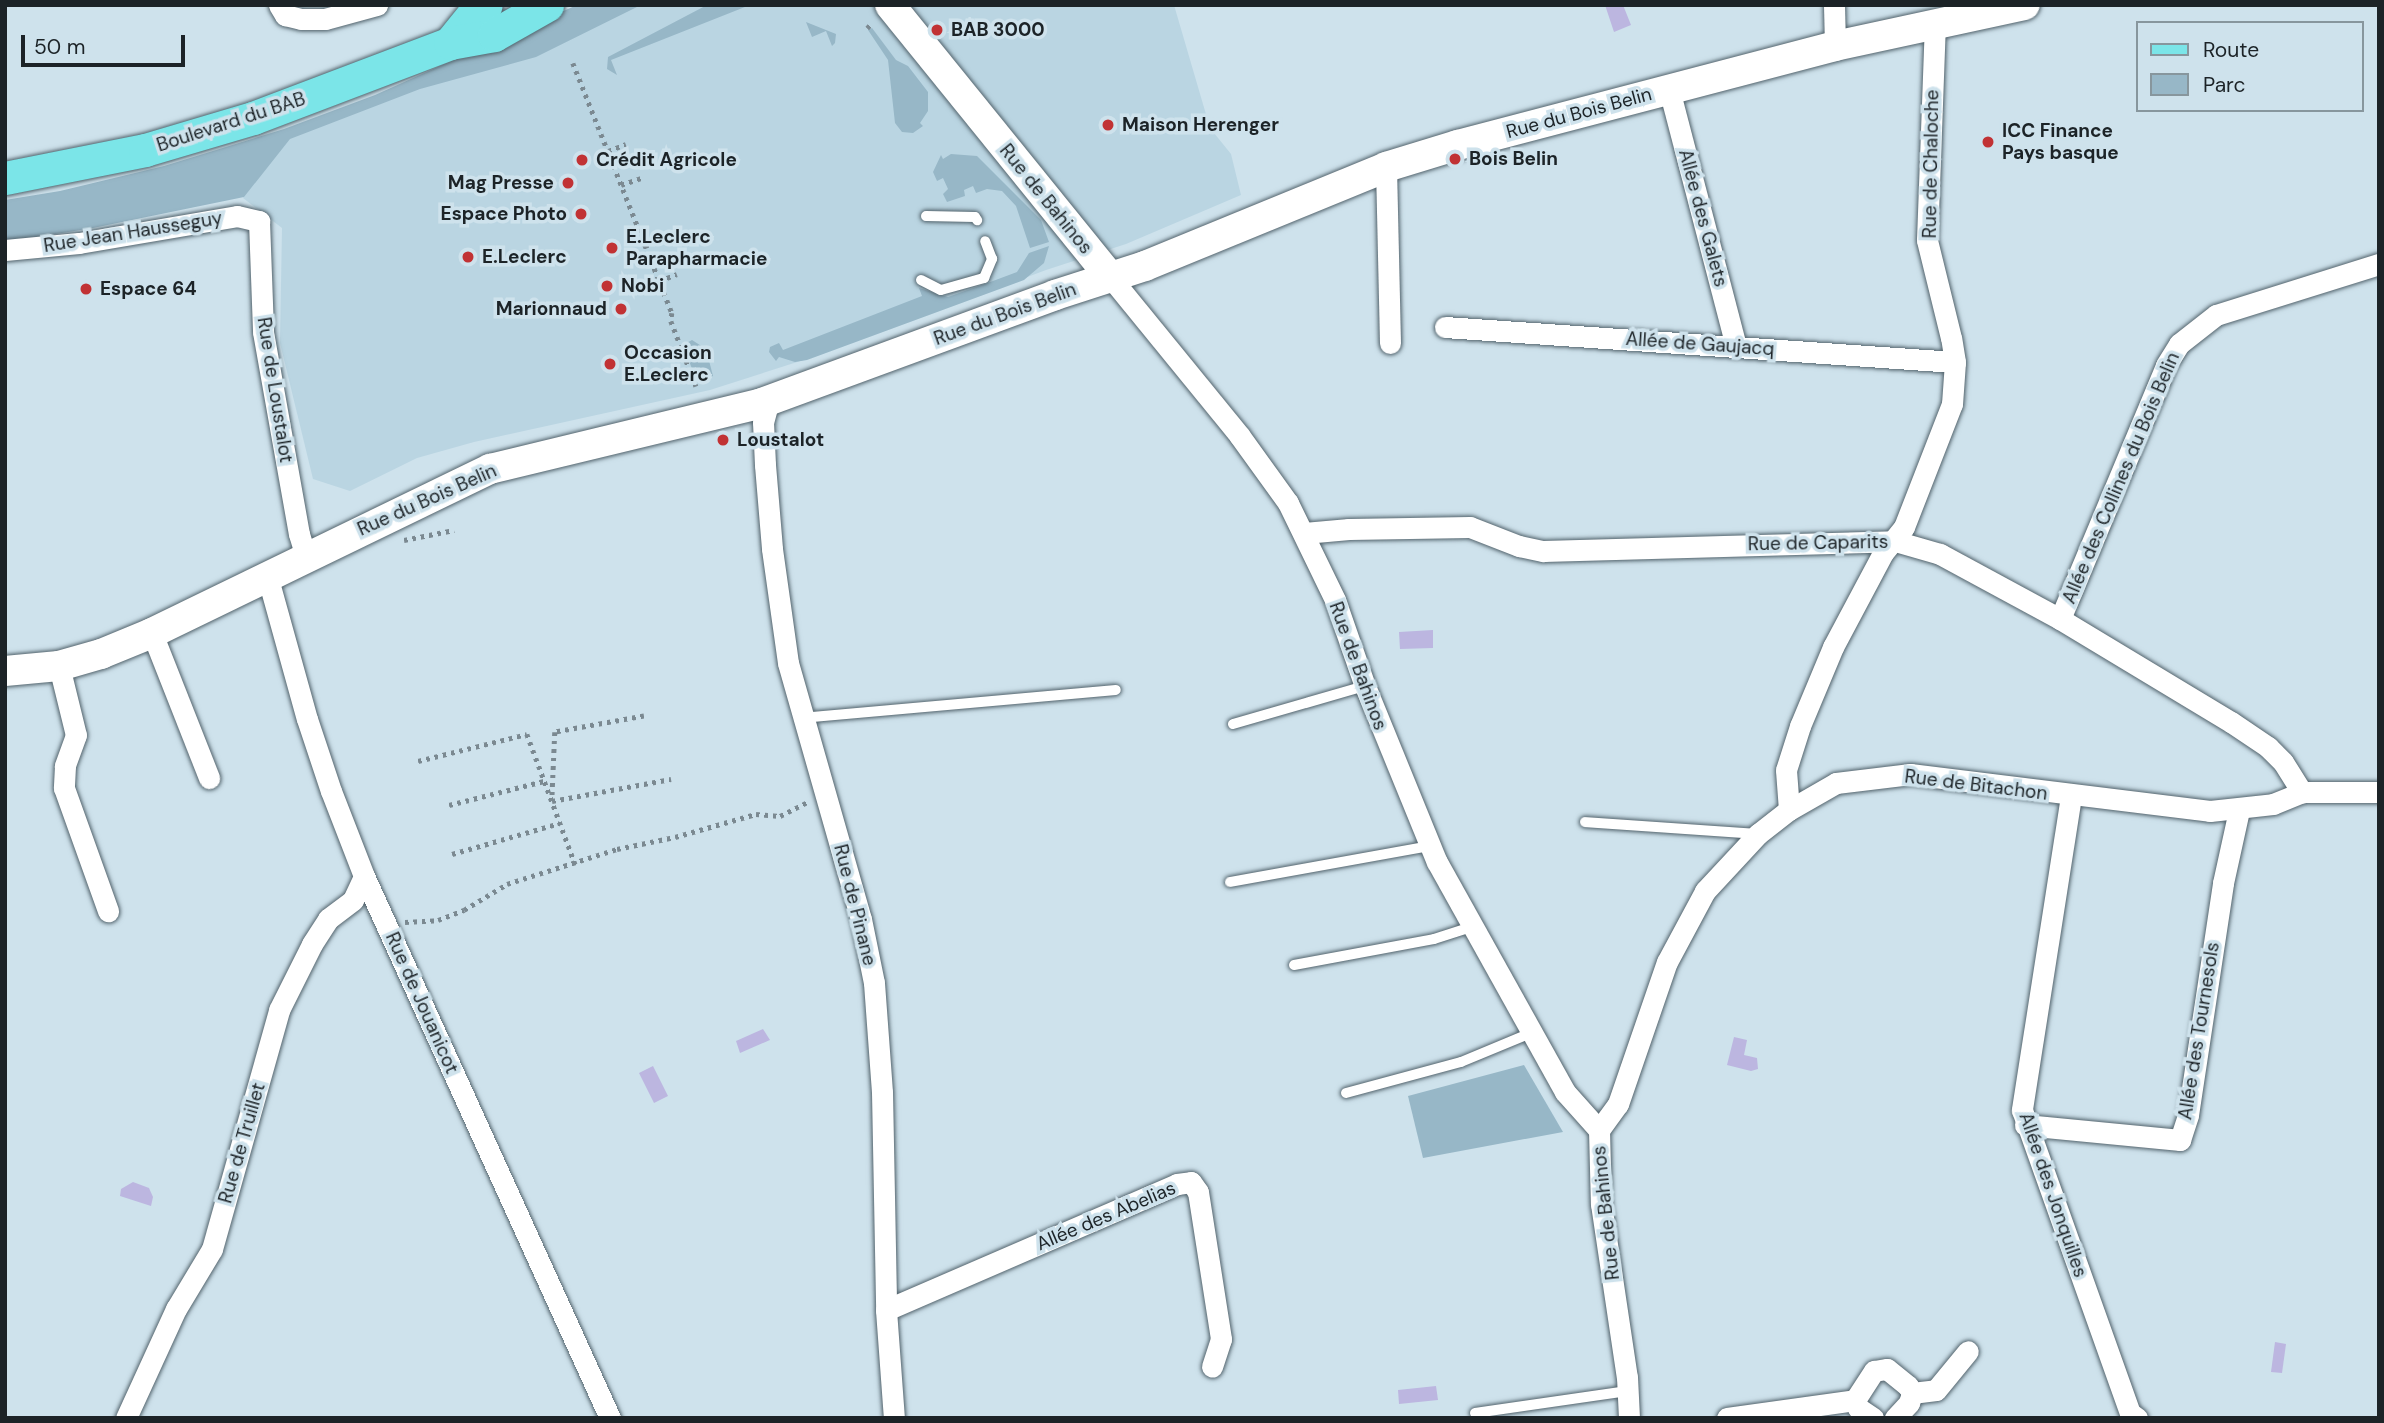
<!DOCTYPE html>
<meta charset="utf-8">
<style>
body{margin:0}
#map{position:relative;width:2384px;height:1423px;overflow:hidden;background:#cee2ec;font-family:"DM Sans",sans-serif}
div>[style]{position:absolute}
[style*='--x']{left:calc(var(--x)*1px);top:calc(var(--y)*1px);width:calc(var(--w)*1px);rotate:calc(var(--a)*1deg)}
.built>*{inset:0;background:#bad5e2}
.green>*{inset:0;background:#97b7c7}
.water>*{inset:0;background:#bcb6e0}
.path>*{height:4.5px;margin-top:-2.25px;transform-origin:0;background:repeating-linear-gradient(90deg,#7b8991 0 3.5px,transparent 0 8.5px)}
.roads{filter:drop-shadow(0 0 2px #52636c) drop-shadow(0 0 2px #52636c)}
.lane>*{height:10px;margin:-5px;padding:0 5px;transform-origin:5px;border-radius:5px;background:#fff}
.street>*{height:21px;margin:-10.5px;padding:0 10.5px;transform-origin:10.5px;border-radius:10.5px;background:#fff}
.secondary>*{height:30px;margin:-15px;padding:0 15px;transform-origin:15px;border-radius:15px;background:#fff}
.primary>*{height:33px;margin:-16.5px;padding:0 16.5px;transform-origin:16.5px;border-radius:16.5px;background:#7be5e8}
.dots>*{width:19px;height:19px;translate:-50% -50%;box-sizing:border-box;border:4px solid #cee2ec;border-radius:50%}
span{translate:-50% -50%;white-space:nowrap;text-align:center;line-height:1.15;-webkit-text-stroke:7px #cee2ec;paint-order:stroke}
.poi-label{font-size:19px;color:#1c2327;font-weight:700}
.left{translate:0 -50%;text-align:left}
.right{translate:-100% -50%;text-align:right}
.street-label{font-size:19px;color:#1c2327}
.frame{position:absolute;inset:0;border:7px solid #1c2327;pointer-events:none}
.legend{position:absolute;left:2136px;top:21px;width:228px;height:91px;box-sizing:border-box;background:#cee2ec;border:2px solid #87969d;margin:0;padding:9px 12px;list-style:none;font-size:21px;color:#1c2327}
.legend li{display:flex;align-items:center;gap:14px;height:35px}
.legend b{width:35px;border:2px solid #87969d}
.scale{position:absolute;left:21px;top:35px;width:164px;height:32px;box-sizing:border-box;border:4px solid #1c2327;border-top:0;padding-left:9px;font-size:21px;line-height:24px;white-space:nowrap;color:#1c2327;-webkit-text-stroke:5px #cee2ec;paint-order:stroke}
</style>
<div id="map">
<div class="built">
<div style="clip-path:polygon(616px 5px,1174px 5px,1210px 128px,1231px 154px,1241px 195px,1126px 244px,1046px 270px,816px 356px,710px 390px,474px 442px,417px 458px,350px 491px,313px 479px,280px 343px,282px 228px,243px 198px,284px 136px)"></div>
</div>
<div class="green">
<div style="clip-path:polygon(577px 5px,641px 5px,536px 57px,420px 89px,290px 139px,244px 197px,93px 228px,12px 241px,6px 247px,5px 200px,60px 191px,164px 166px,284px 129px,375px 95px)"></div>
<div style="clip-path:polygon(707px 5px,750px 5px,611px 60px,617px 75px,607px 69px,608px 57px)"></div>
<div style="clip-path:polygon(806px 22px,836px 34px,835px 43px,832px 46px,826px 31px,812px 37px)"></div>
<div style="clip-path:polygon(872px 28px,896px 60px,908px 66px,928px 92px,928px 111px,920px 123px,923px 126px,913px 133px,902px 132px,895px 123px,888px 60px,868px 30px)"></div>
<div style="clip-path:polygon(951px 154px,977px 156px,1041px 220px,1049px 242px,1030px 248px,1016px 206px,1002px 191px,987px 189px,976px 193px,973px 186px,964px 190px,965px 196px,947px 202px,943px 194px,948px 189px,943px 178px,937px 181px,933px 172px,941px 155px,943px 159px)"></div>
<div style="clip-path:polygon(1049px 246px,1044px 263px,1024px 280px,807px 360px,795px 362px,779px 357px,776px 361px,769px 352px,770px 347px,779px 343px,783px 350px,922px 296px,919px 288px,948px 297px,993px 281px,1017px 272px,1029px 253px)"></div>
<div style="clip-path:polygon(692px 340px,706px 349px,713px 376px,697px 382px,683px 345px)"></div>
<div style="clip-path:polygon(1524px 1065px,1563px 1132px,1423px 1158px,1408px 1096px)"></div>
</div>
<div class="water">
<div style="clip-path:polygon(1605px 5px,1623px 5px,1631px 25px,1614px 32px)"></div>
<div style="clip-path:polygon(1433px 630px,1433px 648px,1400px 649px,1399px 632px)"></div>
<div style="clip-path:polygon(763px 1029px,770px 1040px,740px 1053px,736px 1041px)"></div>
<div style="clip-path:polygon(1734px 1037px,1747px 1040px,1744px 1055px,1757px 1058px,1758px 1069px,1751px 1071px,1727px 1065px)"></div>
<div style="clip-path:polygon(653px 1066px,668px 1096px,654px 1103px,639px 1073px)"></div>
<div style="clip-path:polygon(133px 1182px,149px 1188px,153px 1197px,151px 1206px,120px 1196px,121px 1189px)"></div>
<div style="clip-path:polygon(2275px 1342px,2286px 1344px,2282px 1373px,2271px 1372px)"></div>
<div style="clip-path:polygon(1436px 1386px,1438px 1400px,1399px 1404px,1398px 1390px)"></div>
</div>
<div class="path">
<div style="--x:867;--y:28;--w:4;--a:-45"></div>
<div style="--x:573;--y:63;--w:269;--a:68.4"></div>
<div style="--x:672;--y:313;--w:8;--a:97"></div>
<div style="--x:671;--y:321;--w:70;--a:69"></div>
<div style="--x:608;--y:151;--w:19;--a:-21"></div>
<div style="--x:621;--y:185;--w:21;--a:-19"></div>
<div style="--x:645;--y:246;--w:20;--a:-20"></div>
<div style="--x:659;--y:281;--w:19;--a:-21"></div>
<div style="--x:404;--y:540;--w:51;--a:-11.3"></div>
<div style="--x:644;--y:716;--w:90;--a:169.8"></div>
<div style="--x:555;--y:732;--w:69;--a:92.5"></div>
<div style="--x:552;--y:801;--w:121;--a:-10.5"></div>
<div style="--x:418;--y:761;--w:112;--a:-13.9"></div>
<div style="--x:527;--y:734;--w:139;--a:69.7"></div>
<div style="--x:449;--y:805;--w:98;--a:-14.2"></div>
<div style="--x:452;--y:854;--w:112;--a:-16"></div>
<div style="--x:405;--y:922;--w:33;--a:-3"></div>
<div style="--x:438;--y:920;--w:28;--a:-21"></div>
<div style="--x:464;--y:910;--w:50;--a:-31.2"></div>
<div style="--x:507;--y:884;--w:115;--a:-17.7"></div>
<div style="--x:617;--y:849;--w:59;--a:-11.7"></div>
<div style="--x:675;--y:837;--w:84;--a:-15.9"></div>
<div style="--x:756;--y:814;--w:24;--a:5"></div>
<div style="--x:780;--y:816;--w:30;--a:-27"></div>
</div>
<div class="roads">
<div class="lane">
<div style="--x:926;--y:216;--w:49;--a:1.2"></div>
<div style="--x:975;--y:217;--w:4;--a:56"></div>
<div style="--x:921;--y:280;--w:22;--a:27"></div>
<div style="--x:941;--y:290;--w:45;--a:-15.6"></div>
<div style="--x:984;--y:278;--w:21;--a:-67"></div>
<div style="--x:992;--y:259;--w:19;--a:-111"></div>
<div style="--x:801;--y:718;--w:316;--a:-5.1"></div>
<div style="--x:1233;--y:724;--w:137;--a:-16.1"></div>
<div style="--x:1585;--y:822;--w:172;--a:4"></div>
<div style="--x:1230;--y:882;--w:203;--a:-10.2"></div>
<div style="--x:1294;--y:965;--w:142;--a:-10.5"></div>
<div style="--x:1434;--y:939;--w:40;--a:-18"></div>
<div style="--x:1346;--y:1093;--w:119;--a:-15.1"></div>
<div style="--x:1461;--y:1062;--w:76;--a:-22.5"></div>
<div style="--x:1475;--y:1413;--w:154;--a:-8.2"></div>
</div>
<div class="street">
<div style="--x:279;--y:5;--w:12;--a:59"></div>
<div style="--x:285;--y:15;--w:16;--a:14"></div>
<div style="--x:301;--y:19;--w:24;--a:0"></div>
<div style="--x:325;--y:19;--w:54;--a:-15.1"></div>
<div style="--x:1834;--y:5;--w:41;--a:88.6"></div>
<div style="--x:1669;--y:89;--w:267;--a:75.4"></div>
<div style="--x:1386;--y:167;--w:176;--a:88.7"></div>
<div style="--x:5;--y:250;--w:74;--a:-5.4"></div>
<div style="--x:79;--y:243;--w:160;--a:-9.7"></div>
<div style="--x:237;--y:216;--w:23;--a:13"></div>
<div style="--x:259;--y:221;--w:111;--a:87.9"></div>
<div style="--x:263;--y:332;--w:205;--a:79.9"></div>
<div style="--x:299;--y:534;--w:24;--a:73"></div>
<div style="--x:1111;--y:278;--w:203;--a:50.8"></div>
<div style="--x:1239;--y:435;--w:84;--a:54.2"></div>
<div style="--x:1288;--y:503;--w:108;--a:64.1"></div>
<div style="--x:1335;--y:600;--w:91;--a:70.8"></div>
<div style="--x:1365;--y:686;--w:190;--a:67.8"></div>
<div style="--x:1437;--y:862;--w:263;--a:60.9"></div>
<div style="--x:1565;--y:1092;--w:51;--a:48.2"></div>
<div style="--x:1599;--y:1130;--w:74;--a:88.5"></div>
<div style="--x:1601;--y:1204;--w:175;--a:81.5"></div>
<div style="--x:1627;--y:1377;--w:41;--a:87.2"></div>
<div style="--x:1445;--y:327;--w:511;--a:3.93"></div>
<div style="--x:769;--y:400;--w:23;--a:105"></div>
<div style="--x:763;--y:422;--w:43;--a:87.3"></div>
<div style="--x:765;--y:465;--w:84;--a:85.2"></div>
<div style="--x:772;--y:549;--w:115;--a:82"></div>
<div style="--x:788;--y:663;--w:266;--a:74.1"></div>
<div style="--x:861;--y:919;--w:65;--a:78.5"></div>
<div style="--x:874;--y:983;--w:109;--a:85.8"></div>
<div style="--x:882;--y:1092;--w:218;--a:88.9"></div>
<div style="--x:886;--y:1310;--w:108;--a:85.8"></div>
<div style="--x:1304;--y:533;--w:45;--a:-5.1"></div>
<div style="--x:1349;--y:529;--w:121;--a:-0.9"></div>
<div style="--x:1470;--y:527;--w:53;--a:21.2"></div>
<div style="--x:1519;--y:546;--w:25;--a:12"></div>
<div style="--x:1543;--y:551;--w:352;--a:-1.6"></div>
<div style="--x:1895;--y:541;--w:47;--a:16.1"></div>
<div style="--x:1940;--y:554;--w:136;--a:28.4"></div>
<div style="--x:2060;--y:619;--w:200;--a:31.1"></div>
<div style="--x:2231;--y:722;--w:45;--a:34"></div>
<div style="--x:2268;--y:747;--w:21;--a:45"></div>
<div style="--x:2283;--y:762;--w:36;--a:58"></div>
<div style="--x:267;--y:575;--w:149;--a:74.5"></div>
<div style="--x:307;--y:719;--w:76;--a:71.6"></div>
<div style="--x:331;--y:791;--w:91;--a:68.8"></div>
<div style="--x:364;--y:876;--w:595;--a:65.59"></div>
<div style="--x:2060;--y:619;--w:275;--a:-67.3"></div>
<div style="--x:2166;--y:365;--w:25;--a:-58"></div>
<div style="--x:2179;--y:344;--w:47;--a:-38.1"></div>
<div style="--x:2216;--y:315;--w:171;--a:-17.4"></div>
<div style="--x:152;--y:633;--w:156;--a:68.5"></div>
<div style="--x:59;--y:666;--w:71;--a:76.2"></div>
<div style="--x:76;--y:735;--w:33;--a:110"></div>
<div style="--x:65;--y:766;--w:22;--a:93"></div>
<div style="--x:64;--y:788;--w:131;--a:70.3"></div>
<div style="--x:2071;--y:796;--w:318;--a:98.9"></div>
<div style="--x:2022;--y:1110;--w:322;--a:70.4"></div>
<div style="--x:2130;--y:1413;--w:9;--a:36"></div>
<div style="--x:1789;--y:810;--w:40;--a:-94.3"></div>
<div style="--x:1786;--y:770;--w:46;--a:-72.3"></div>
<div style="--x:1800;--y:726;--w:86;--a:-67.3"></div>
<div style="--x:1833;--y:647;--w:106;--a:-62"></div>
<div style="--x:1883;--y:553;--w:33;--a:-51"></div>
<div style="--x:1904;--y:527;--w:132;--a:-68.7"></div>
<div style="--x:1952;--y:404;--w:42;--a:-85.9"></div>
<div style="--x:1955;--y:362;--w:24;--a:-99"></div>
<div style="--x:1951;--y:338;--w:101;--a:-103.8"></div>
<div style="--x:1927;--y:240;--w:217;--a:-87.9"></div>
<div style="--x:2025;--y:1125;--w:156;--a:5.5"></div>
<div style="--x:2180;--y:1140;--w:26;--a:-72"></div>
<div style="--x:2188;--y:1115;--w:235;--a:-81.4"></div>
<div style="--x:2223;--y:883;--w:75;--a:-77.6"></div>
<div style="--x:1599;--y:1130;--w:32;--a:-54"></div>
<div style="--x:1618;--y:1104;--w:150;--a:-71"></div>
<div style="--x:1667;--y:962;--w:81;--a:-61.8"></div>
<div style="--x:1705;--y:891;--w:78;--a:-47.1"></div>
<div style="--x:1758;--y:834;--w:39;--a:-38"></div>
<div style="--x:1789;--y:810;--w:54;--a:-29.9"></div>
<div style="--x:1836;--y:783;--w:75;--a:-6.9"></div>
<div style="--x:1910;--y:774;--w:302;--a:7"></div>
<div style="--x:2210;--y:811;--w:63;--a:-6.3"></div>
<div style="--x:2273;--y:804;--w:31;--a:-22"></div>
<div style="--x:2302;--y:792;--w:77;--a:0"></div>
<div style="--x:886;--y:1310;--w:317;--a:-23.4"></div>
<div style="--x:1177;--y:1184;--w:14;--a:-8"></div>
<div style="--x:1191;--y:1182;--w:12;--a:55"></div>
<div style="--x:1198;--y:1192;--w:149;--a:81.1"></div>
<div style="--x:1221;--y:1339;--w:29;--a:108"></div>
<div style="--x:1912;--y:1393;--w:24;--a:-7"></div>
<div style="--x:1936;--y:1390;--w:50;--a:-50.6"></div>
<div style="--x:126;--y:1418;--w:120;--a:-65.4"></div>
<div style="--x:176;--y:1309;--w:70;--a:-59"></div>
<div style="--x:212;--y:1249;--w:248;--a:-74.3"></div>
<div style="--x:279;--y:1010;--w:74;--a:-63.4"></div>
<div style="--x:312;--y:944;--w:30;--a:-57"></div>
<div style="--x:328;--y:919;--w:31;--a:-37"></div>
<div style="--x:353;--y:900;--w:26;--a:-65"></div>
<div style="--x:1727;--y:1418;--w:129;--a:-8"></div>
<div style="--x:1873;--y:1418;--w:18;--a:-146"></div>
<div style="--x:1858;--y:1408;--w:9;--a:-111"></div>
<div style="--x:1855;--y:1400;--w:35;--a:-57"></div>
<div style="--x:1874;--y:1371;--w:13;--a:-9"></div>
<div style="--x:1887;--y:1369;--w:27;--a:39"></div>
<div style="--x:1908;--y:1386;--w:8;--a:60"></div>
<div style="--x:1912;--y:1393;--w:10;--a:107"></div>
<div style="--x:1909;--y:1403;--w:21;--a:133"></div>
</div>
<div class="secondary">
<div style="--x:890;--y:5;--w:351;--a:51"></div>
<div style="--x:5;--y:671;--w:54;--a:-5.3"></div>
<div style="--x:59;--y:666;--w:44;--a:-15.9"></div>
<div style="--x:101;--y:654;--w:55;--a:-22.4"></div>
<div style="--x:152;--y:633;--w:376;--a:-25.9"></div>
<div style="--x:490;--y:469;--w:280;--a:-13.6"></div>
<div style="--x:762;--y:403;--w:312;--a:-20.2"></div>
<div style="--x:1055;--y:295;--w:95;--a:-17.9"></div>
<div style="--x:1145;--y:266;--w:261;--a:-22.3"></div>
<div style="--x:1386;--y:167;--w:75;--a:-17"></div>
<div style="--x:1458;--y:145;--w:390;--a:-14.7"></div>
<div style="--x:1835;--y:46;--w:194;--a:-12.2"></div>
</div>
<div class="primary">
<div style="--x:450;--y:43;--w:38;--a:-51"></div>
<div style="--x:474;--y:13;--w:14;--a:-34"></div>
<div style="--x:5;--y:178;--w:143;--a:-11.3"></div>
<div style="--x:145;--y:150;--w:113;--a:-16.5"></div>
<div style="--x:253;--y:118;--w:211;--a:-20.8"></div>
<div style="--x:450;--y:43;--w:45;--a:-10.3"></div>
<div style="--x:494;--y:35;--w:61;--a:-29.5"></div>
</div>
</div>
<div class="dots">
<div style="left:937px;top:30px;background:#c13234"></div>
<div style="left:1108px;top:125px;background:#c13234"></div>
<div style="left:1988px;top:142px;background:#c13234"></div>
<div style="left:1455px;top:159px;background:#c13234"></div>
<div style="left:582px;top:160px;background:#c13234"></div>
<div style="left:568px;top:183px;background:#c13234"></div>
<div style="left:581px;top:214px;background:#c13234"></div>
<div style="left:612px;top:248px;background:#c13234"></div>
<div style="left:468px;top:257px;background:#c13234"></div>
<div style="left:607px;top:286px;background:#c13234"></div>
<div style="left:86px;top:289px;background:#c13234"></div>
<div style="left:621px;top:309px;background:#c13234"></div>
<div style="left:610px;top:364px;background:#c13234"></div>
<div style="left:723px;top:440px;background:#c13234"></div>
</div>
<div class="poi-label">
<span class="left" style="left:951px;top:30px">BAB 3000</span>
<span class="left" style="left:1122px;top:125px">Maison Herenger</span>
<span class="left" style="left:2002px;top:142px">ICC Finance<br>Pays basque</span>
<span class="left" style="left:1469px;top:159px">Bois Belin</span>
<span class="left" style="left:596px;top:160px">Crédit Agricole</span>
<span class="right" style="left:554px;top:183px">Mag Presse</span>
<span class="right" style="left:567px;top:214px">Espace Photo</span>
<span class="left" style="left:626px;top:248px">E.Leclerc<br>Parapharmacie</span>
<span class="left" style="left:482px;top:257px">E.Leclerc</span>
<span class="left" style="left:621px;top:286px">Nobi</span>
<span class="left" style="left:100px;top:289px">Espace 64</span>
<span class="right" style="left:607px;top:309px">Marionnaud</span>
<span class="left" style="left:624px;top:364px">Occasion<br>E.Leclerc</span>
<span class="left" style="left:737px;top:440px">Loustalot</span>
</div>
<div class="street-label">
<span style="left:1579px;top:113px;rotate:-15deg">Rue du Bois Belin</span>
<span style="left:231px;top:122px;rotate:-18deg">Boulevard du BAB</span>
<span style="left:1931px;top:164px;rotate:-89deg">Rue de Chaloche</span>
<span style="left:1046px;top:199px;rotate:51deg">Rue de Bahinos</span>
<span style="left:1703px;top:218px;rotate:75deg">Allée des Galets</span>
<span style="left:133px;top:232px;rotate:-9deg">Rue Jean Hausseguy</span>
<span style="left:1005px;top:314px;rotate:-20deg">Rue du Bois Belin</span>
<span style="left:1700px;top:344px;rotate:4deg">Allée de Gaujacq</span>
<span style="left:275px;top:390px;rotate:81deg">Rue de Loustalot</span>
<span style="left:2121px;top:478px;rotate:-67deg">Allée des Collines du Bois Belin</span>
<span style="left:427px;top:500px;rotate:-24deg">Rue du Bois Belin</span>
<span style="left:1818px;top:543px;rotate:-1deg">Rue de Caparits</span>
<span style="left:1358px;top:666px;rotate:70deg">Rue de Bahinos</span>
<span style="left:1976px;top:785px;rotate:7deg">Rue de Bitachon</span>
<span style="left:855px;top:905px;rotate:76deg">Rue de Pinane</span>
<span style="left:422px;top:1003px;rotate:66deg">Rue de Jouanicot</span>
<span style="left:2199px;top:1031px;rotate:-81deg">Allée des Tournesols</span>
<span style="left:242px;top:1143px;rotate:-74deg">Rue de Truillet</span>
<span style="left:2053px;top:1195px;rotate:71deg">Allée des Jonquilles</span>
<span style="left:1606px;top:1213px;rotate:-96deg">Rue de Bahinos</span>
<span style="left:1106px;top:1216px;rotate:-23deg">Allée des Abelias</span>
</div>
<div class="frame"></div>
<ul class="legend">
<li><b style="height:9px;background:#7be5e8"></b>Route</li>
<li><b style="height:19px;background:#97b7c7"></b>Parc</li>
</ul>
<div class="scale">50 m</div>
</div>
